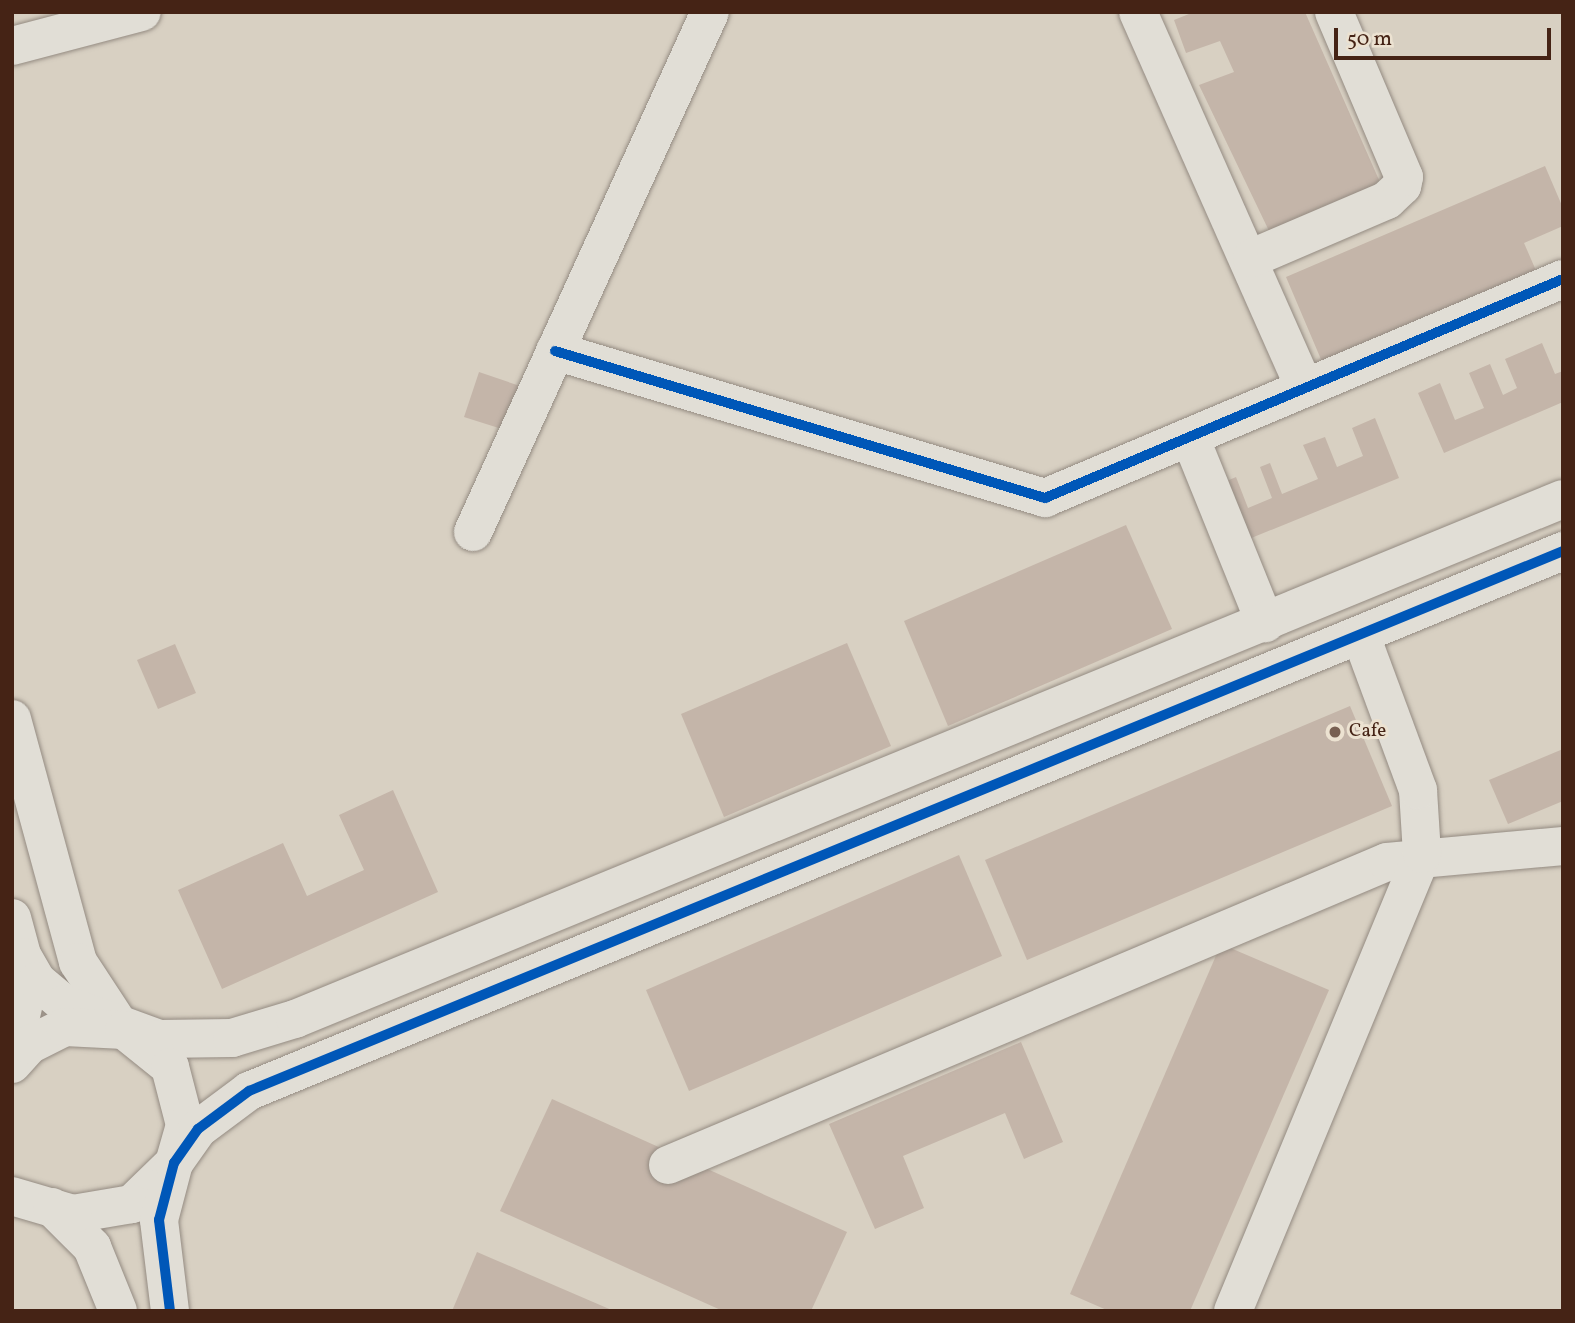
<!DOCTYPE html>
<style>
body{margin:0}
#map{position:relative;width:1575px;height:1323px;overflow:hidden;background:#d8d0c2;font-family:Vollkorn,serif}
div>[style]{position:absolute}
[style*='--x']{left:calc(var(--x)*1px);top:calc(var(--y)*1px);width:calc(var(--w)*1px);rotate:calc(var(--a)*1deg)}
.building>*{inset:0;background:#c4b5a9}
.roads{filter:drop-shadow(0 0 2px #948b82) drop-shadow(0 0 2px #948b82)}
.minor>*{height:38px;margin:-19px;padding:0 19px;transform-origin:19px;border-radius:19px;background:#e1ded6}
.cycleway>*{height:10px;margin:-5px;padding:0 5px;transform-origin:5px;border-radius:5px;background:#0057b8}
.dots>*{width:19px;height:19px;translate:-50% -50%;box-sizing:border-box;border:4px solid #ece2d1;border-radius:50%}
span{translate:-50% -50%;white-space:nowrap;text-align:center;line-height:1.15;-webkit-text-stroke:6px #ece2d1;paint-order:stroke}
.poi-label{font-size:19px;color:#452315}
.left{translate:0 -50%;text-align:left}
.frame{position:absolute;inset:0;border:14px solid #452315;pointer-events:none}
.scale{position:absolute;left:1334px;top:28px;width:217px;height:32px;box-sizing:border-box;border:4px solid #452315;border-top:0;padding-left:9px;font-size:21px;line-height:24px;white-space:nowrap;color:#452315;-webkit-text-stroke:5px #ece2d1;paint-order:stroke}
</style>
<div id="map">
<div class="building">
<div style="clip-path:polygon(1194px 12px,1305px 12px,1383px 189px,1270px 233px,1199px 85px,1234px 72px,1220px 41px,1186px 53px,1174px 20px)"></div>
<div style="clip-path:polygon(1545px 166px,1563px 208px,1563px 226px,1524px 243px,1548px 298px,1334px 390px,1286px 277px)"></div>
<div style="clip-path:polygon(1542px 343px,1555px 374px,1563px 371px,1563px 402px,1444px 453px,1418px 393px,1440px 383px,1455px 420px,1484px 408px,1469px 373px,1490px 364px,1503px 395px,1517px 388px,1505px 359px)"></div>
<div style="clip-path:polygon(479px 372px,520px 386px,505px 430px,464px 417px)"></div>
<div style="clip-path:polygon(1375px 418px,1399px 478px,1244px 541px,1220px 484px,1236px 477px,1248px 508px,1272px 498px,1260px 467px,1270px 463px,1282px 494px,1318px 479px,1303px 445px,1325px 437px,1337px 467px,1363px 456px,1352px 428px)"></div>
<div style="clip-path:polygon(1126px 525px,1172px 629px,948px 726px,904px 621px)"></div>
<div style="clip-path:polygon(847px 643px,891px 746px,724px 817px,681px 714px)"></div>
<div style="clip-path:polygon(175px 644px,196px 693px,158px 709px,137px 660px)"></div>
<div style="clip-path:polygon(1350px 706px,1392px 806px,1027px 960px,985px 860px)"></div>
<div style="clip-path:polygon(1563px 749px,1563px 801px,1508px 824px,1489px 780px)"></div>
<div style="clip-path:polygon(393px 790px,438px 892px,222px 989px,178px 890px,283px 843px,307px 896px,364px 870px,339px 815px)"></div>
<div style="clip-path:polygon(959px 855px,1002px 956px,689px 1091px,646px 990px)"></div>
<div style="clip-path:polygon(1221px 944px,1329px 990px,1190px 1311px,1109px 1311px,1070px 1294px)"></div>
<div style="clip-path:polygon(1021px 1042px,1063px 1142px,1024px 1159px,1005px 1113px,903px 1156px,924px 1208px,875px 1229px,829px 1124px)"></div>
<div style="clip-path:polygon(552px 1099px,847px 1232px,811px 1311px,723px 1311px,500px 1211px)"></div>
<div style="clip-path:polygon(477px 1252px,614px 1311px,452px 1311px)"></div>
</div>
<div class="roads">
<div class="minor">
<div style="--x:1138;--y:12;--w:411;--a:66.1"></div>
<div style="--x:12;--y:46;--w:134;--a:-14.7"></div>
<div style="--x:1252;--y:258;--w:147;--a:-23.2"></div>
<div style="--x:1387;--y:200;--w:21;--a:-43"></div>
<div style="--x:1402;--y:186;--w:9;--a:-77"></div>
<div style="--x:1404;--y:177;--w:179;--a:-113"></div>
<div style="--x:555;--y:351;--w:512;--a:16.7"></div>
<div style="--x:1045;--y:498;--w:562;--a:-22.92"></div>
<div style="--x:1190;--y:437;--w:201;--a:68"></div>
<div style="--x:473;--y:532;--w:571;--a:-65.5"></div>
<div style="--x:12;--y:719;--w:252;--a:74.8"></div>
<div style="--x:78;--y:962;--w:77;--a:56.7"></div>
<div style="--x:12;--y:918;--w:65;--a:74.9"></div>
<div style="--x:29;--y:981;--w:76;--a:102.9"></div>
<div style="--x:23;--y:957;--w:28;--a:60"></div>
<div style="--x:37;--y:981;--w:35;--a:40"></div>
<div style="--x:64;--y:1004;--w:101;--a:20.2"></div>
<div style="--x:159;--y:1039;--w:73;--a:-0.8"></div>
<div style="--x:232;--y:1038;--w:66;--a:-16.8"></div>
<div style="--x:295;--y:1019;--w:1370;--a:-22.3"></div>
<div style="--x:12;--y:1064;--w:25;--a:-48"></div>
<div style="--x:29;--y:1045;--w:40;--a:-26.6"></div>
<div style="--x:65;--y:1027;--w:59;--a:2.9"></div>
<div style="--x:124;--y:1030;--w:59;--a:38.8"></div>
<div style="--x:170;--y:1067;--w:60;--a:75.5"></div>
<div style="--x:185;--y:1125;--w:40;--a:106"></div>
<div style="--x:174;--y:1163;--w:59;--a:135.7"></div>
<div style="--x:132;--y:1204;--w:60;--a:170.4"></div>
<div style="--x:73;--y:1214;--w:64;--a:-163.6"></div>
<div style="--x:668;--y:1165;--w:780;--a:-22.85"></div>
<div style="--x:1387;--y:862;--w:177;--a:-5.2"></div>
<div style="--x:52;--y:1207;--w:57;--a:45"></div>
<div style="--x:92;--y:1247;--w:69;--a:67.9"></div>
<div style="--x:170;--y:1311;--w:92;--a:-96.9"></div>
<div style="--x:159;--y:1220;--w:59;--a:-75.3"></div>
<div style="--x:174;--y:1163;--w:42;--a:-54.8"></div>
<div style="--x:198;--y:1129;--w:64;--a:-36.7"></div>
<div style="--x:249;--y:1091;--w:1421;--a:-22.34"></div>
<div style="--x:1233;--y:1311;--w:495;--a:-67.5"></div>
<div style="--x:1422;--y:854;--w:64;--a:-93.6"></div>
<div style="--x:1418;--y:790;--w:164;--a:-110.3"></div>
</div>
</div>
<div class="cycleway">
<div style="--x:555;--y:351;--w:512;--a:16.7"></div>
<div style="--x:1045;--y:498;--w:562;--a:-22.92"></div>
<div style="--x:170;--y:1311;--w:92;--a:-96.9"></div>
<div style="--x:159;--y:1220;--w:59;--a:-75.3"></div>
<div style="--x:174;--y:1163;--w:42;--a:-54.8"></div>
<div style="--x:198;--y:1129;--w:64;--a:-36.7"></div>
<div style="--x:249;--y:1091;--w:1421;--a:-22.34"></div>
</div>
<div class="dots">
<div style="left:1335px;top:732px;background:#786052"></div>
</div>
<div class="poi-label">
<span class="left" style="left:1349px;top:732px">Cafe</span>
</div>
<div class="frame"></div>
<div class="scale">50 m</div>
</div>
